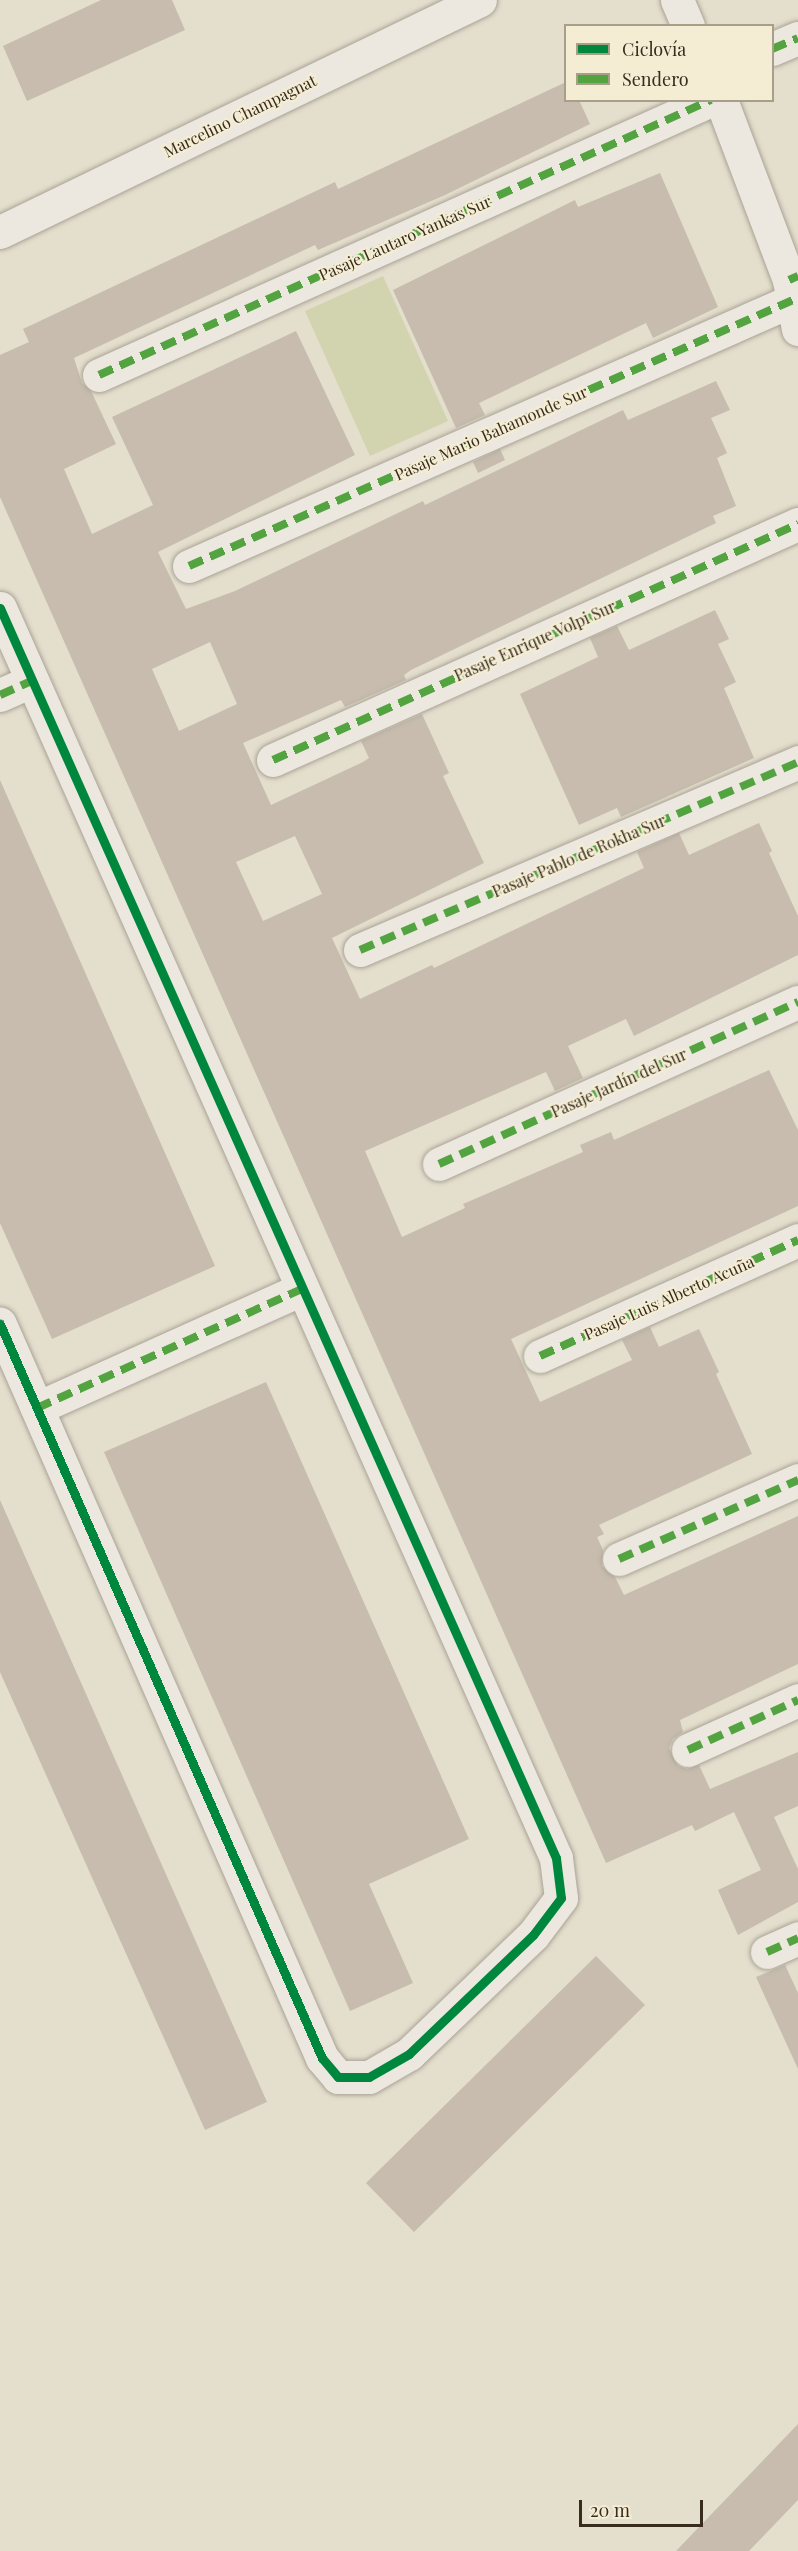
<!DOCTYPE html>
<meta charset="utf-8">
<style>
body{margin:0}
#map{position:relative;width:798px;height:2551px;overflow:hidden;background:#e4decd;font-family:"Playfair Display",serif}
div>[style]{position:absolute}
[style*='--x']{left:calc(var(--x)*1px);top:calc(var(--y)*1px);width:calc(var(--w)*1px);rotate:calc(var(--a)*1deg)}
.green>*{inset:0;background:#d2d4b0}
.building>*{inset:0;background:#c7bcae}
.roads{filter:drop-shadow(0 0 2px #a9a396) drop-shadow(0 0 2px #a9a396)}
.minor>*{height:33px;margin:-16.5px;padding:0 16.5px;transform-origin:16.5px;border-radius:16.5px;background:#ece8df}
.quiet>*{height:8px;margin-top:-4px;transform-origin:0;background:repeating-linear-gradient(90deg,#53a441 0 15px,transparent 0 23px)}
.cycleway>*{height:9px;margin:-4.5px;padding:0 4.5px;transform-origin:4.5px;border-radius:4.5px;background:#00873e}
span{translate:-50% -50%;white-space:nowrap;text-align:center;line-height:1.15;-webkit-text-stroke:4.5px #f4ecd3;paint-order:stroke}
.street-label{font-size:16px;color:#372c1e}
.legend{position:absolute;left:564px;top:24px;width:210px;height:78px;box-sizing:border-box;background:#f4ecd3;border:2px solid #a89f8b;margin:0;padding:8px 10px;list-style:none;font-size:18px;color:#372c1e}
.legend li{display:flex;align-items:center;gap:12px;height:30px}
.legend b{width:30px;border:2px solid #a89f8b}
.scale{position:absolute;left:579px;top:2500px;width:124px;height:27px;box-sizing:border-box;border:3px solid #372c1e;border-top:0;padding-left:8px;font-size:18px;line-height:21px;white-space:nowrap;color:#372c1e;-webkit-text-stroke:4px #f4ecd3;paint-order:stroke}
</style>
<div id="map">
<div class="green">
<div style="clip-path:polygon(383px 276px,448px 421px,370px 456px,305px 311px)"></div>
</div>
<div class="building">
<div style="clip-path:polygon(101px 0,172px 0,185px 30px,27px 101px,3px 46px)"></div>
<div style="clip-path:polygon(evenodd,566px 82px,566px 100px,579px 100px,590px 124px,445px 195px,318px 250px,315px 245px,74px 358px,82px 383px,91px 391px,116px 444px,64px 469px,92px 534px,153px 505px,112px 417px,296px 331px,355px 455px,158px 552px,186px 609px,235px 591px,423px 501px,425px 505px,623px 410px,628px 420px,716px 381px,730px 410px,711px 418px,727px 453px,717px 458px,736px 506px,713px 516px,716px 523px,411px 670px,404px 675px,406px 680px,345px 707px,341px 700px,243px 743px,271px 805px,363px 762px,369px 758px,361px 741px,422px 714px,449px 773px,443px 776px,484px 863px,332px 938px,360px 999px,432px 965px,434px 968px,644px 868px,637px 852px,679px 833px,689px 855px,759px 823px,772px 851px,769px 853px,798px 916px,798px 955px,634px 1036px,626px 1019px,568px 1046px,583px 1078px,555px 1091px,546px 1072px,365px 1151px,402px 1237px,465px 1208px,463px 1204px,583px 1152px,580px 1145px,611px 1132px,614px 1140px,769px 1070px,798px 1130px,798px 1206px,511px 1339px,540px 1402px,632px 1360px,622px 1340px,650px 1327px,659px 1347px,699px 1329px,719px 1372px,716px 1374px,752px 1454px,599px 1525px,604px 1534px,597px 1537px,603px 1550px,602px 1566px,615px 1577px,624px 1595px,798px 1516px,798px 1664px,680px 1720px,683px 1732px,673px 1739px,669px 1748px,678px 1766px,687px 1769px,699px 1765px,710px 1789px,798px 1752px,798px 1806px,774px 1817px,798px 1869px,798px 1902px,738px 1935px,718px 1890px,761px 1870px,734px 1812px,695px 1831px,692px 1825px,606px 1863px,0 497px,0 355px,29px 342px,23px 329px,335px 182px,338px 189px,566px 82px,210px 642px,237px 704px,179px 731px,152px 669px,210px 642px,566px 82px,295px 836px,322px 894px,263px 921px,236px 862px,295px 836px)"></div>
<div style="clip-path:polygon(660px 173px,718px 307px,653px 338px,646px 323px,479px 403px,485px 415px,456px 428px,393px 290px,575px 200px,578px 207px)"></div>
<div style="clip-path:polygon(500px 449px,505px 460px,478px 473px,473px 462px)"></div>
<div style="clip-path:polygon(715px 610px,729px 639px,718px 644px,736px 682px,724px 688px,754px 758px,621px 817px,617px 808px,579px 825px,520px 694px,598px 657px,590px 638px,617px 626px,629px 650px)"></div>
<div style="clip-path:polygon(0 780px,215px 1266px,52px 1339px,0 1223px)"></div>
<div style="clip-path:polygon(266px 1382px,469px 1839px,369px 1884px,413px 1983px,350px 2011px,104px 1452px)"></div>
<div style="clip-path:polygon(0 1500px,267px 2102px,205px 2130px,0 1672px)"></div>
<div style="clip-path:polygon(596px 1956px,645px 2005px,414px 2232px,366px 2183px)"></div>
<div style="clip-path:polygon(785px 1965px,798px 1993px,798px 2069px,756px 1977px)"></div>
<div style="clip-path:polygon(798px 2424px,798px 2500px,749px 2551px,676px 2551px)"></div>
</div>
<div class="roads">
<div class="minor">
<div style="--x:677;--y:0;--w:28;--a:67"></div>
<div style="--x:772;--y:49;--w:28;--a:-23"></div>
<div style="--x:721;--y:100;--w:192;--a:69.3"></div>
<div style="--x:789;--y:280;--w:50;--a:79.6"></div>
<div style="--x:0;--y:232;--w:533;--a:-25.8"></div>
<div style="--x:99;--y:375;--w:671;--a:-24.2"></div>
<div style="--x:189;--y:566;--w:660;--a:-23.77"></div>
<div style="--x:0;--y:608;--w:1368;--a:66.02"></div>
<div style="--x:556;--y:1858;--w:40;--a:82.9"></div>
<div style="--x:561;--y:1898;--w:46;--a:127.1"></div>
<div style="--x:533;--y:1935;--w:172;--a:136.2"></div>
<div style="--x:409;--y:2054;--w:46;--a:150.1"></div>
<div style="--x:369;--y:2077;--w:31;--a:180"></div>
<div style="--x:338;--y:2077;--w:25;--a:-130"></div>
<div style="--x:322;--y:2058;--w:802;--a:-113.69"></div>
<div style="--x:0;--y:695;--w:35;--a:-24"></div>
<div style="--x:273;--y:760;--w:576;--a:-24.21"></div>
<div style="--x:360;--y:950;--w:477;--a:-23.2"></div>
<div style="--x:439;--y:1164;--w:394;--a:-24.3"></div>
<div style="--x:540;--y:1356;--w:283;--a:-24.2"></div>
<div style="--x:37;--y:1408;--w:290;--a:-24.2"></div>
<div style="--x:619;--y:1559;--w:196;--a:-23.8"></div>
<div style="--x:688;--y:1750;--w:121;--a:-24.4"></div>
<div style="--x:767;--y:1952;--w:34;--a:-24"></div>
</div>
</div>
<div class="quiet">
<div style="--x:772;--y:49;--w:28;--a:-23"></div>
<div style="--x:789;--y:280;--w:10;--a:-24"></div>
<div style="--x:99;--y:375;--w:671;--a:-24.2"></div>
<div style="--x:189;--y:566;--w:660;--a:-23.77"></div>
<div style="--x:0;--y:695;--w:35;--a:-24"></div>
<div style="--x:273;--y:760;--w:576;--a:-24.21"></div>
<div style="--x:360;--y:950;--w:477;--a:-23.2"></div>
<div style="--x:439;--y:1164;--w:394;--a:-24.3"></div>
<div style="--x:540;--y:1356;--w:283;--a:-24.2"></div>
<div style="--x:37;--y:1408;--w:290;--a:-24.2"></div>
<div style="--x:619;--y:1559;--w:196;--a:-23.8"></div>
<div style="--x:688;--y:1750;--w:121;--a:-24.4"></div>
<div style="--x:767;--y:1952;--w:34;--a:-24"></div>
</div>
<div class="cycleway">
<div style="--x:0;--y:608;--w:1368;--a:66.02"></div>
<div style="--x:556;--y:1858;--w:40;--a:82.9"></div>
<div style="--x:561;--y:1898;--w:46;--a:127.1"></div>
<div style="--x:533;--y:1935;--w:172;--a:136.2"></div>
<div style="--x:409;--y:2054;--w:46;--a:150.1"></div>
<div style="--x:369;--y:2077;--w:31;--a:180"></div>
<div style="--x:338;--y:2077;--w:25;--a:-130"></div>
<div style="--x:322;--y:2058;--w:802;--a:-113.69"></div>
</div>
<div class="street-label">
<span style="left:240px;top:116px;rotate:-26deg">Marcelino Champagnat</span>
<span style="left:405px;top:238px;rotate:-24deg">Pasaje Lautaro Yankas Sur</span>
<span style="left:491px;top:433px;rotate:-24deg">Pasaje Mario Bahamonde Sur</span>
<span style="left:535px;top:641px;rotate:-24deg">Pasaje Enrique Volpi Sur</span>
<span style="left:579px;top:856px;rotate:-23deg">Pasaje Pablo de Rokha Sur</span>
<span style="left:619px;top:1083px;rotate:-24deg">Pasaje Jardín del Sur</span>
<span style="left:669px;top:1298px;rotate:-24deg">Pasaje Luis Alberto Acuña</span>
</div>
<ul class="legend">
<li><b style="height:8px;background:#00873e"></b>Ciclovía</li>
<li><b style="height:8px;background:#53a441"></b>Sendero</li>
</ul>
<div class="scale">20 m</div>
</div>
